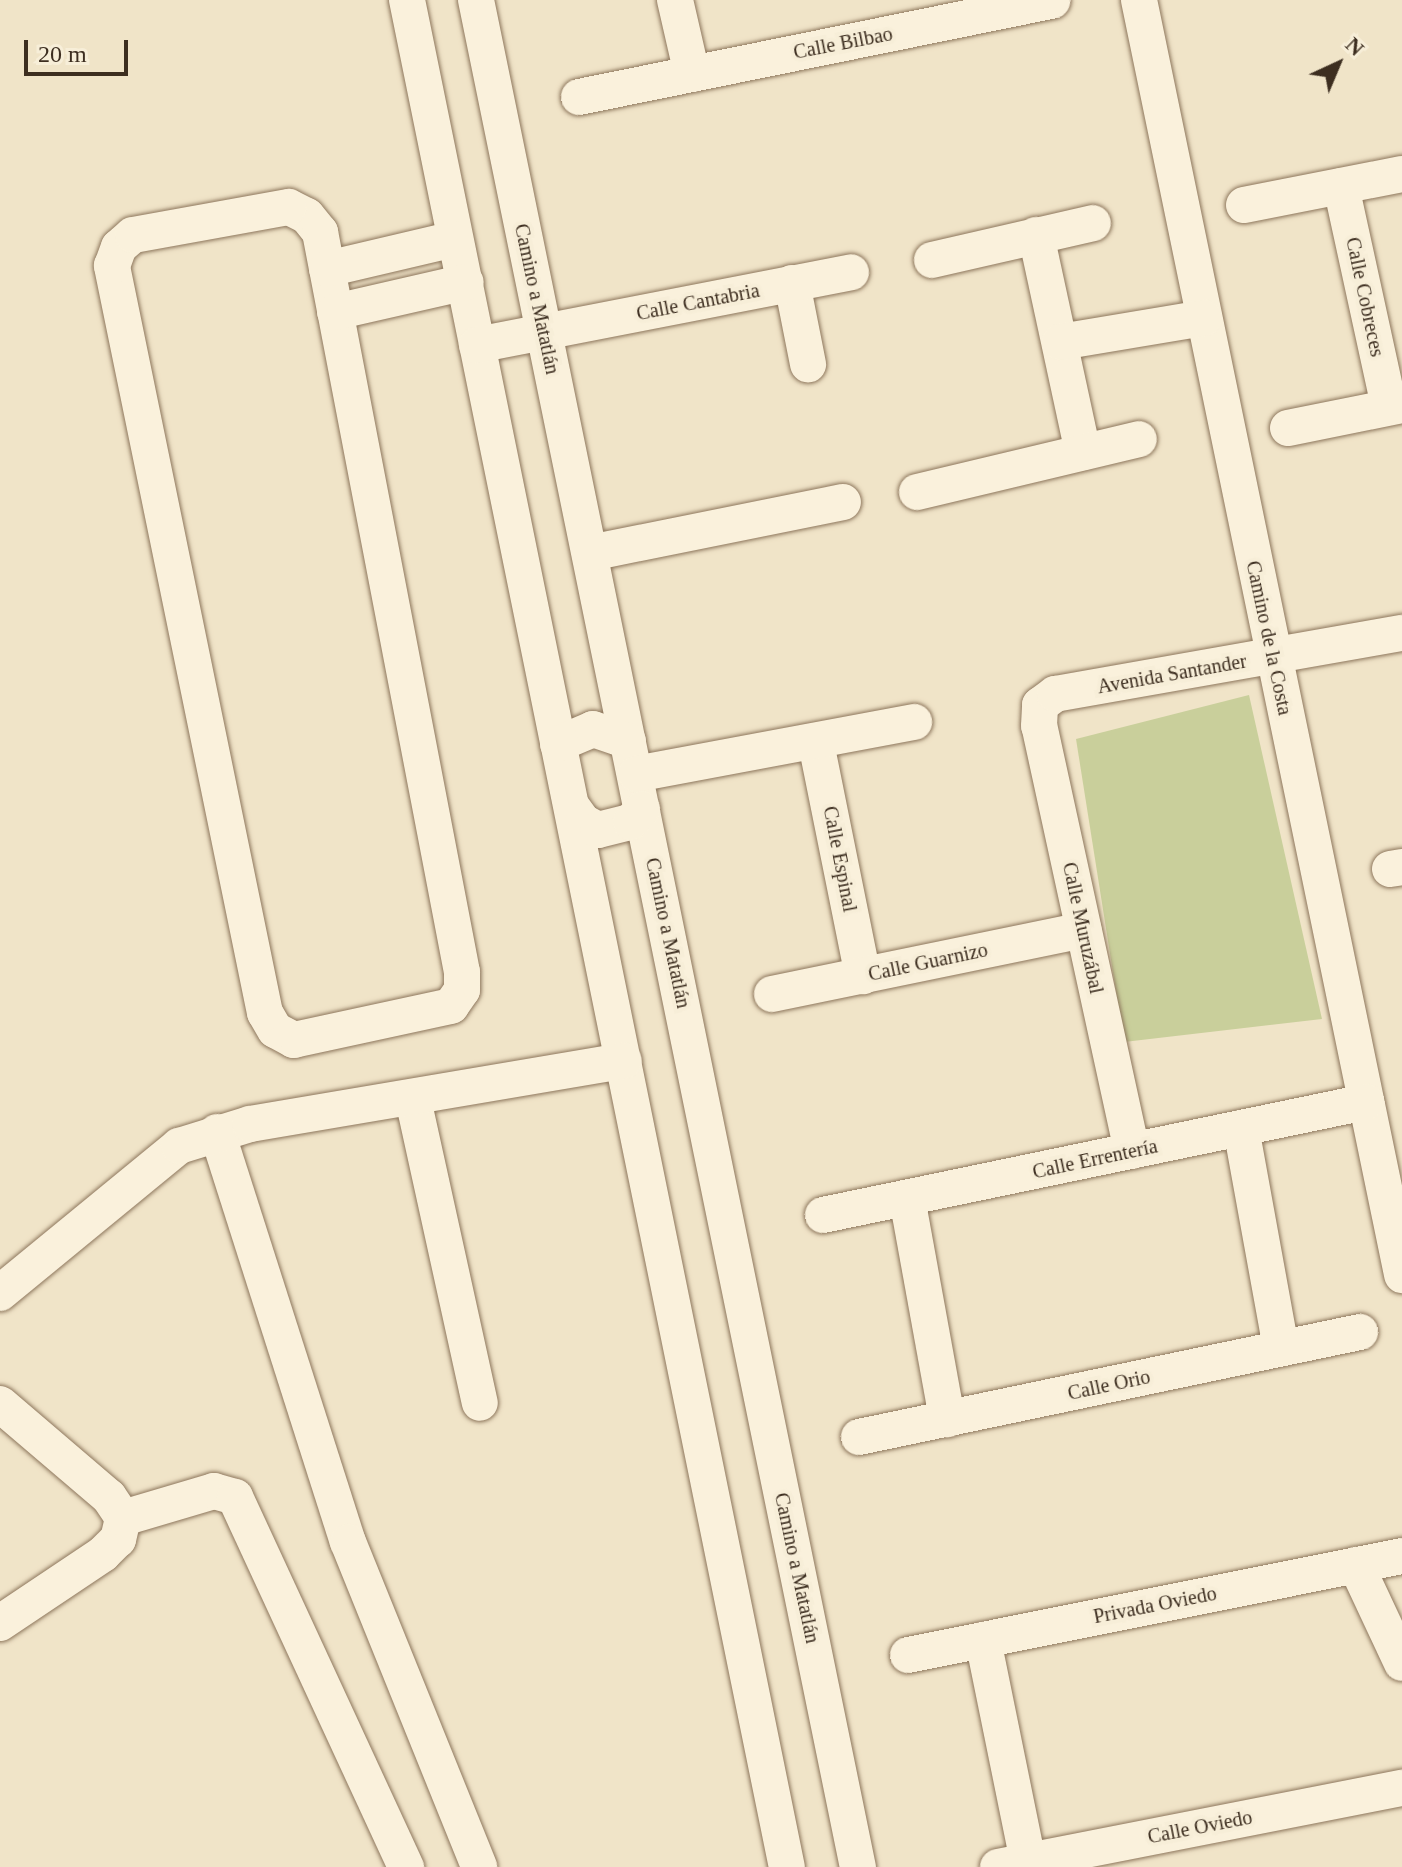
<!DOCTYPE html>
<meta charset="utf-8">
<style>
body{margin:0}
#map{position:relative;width:1402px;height:1867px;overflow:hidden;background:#f0e4c8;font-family:Georgia,serif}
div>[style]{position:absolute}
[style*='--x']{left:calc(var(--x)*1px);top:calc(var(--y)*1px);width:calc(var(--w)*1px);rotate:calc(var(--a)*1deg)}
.green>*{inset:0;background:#c9cf9b}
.roads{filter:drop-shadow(0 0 2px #8d765c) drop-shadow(0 0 2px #8d765c)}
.minor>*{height:36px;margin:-18px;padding:0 18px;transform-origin:18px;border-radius:18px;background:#faf1dc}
span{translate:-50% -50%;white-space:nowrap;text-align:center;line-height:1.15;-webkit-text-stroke:8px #f7eed8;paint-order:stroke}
.street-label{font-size:20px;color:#3d2e20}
.north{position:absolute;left:1298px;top:24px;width:80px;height:80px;-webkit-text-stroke:6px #f7eed8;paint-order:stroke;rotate:44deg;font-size:22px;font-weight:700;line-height:32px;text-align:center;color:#3d2e20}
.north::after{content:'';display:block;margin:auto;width:28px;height:36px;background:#3d2e20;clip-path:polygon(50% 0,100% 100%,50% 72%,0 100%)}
.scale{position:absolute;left:24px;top:40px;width:104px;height:36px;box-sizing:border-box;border:4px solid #3d2e20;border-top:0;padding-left:10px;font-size:24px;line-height:28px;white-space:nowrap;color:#3d2e20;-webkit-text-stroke:6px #f7eed8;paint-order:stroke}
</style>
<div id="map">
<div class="green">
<div style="clip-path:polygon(1249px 695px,1322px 1019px,1124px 1042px,1076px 739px)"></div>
</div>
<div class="roads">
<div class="minor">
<div style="--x:407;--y:0;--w:1905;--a:78.5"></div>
<div style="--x:476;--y:0;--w:1906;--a:78.44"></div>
<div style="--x:675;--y:0;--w:76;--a:77.1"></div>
<div style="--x:1139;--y:0;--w:1302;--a:78.34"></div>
<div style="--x:579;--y:97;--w:483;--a:-11.5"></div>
<div style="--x:1341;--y:186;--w:226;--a:77.7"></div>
<div style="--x:1244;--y:205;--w:161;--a:-11.1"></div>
<div style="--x:289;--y:207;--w:20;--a:27"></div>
<div style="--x:307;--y:216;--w:21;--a:51"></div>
<div style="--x:320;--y:232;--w:754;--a:79.14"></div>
<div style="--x:462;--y:972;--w:18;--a:90"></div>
<div style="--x:462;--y:990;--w:19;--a:125"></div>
<div style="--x:451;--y:1006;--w:161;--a:167.8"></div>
<div style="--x:294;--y:1040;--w:21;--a:-152"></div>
<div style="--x:275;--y:1030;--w:20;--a:-120"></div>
<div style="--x:265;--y:1013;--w:763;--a:-101.58"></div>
<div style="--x:112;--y:266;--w:20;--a:-70"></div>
<div style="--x:119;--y:247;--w:18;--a:-41"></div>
<div style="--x:133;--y:235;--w:158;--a:-10.2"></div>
<div style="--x:1036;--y:235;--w:222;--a:77.8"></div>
<div style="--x:932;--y:260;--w:165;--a:-12.9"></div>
<div style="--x:327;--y:269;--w:131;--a:-13.2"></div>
<div style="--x:792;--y:283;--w:83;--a:78.8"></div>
<div style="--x:335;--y:312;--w:134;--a:-12.9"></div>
<div style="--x:1060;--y:342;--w:146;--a:-9.5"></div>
<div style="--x:477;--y:345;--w:381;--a:-11"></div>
<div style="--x:1288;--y:428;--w:116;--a:-11.4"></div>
<div style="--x:917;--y:492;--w:228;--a:-13.4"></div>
<div style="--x:590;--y:553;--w:258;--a:-11.4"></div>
<div style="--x:816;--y:743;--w:238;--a:78.6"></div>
<div style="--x:558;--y:744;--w:38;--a:-23"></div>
<div style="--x:593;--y:729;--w:37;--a:19"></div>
<div style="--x:636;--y:774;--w:283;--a:-10.6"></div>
<div style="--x:573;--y:808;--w:17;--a:54"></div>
<div style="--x:583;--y:822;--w:17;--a:28"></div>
<div style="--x:598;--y:830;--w:34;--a:-14"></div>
<div style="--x:631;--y:822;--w:17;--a:-50"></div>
<div style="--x:1390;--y:869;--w:12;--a:-9"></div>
<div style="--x:772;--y:994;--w:318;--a:-11.6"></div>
<div style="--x:413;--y:1099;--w:311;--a:77.6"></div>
<div style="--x:1241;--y:1128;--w:224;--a:79.7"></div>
<div style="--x:217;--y:1132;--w:430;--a:72.3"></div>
<div style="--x:348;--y:1542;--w:350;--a:68"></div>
<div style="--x:1132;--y:1151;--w:435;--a:-102.3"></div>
<div style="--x:1039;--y:726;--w:21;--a:-87"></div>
<div style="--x:1040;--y:705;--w:19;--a:-36"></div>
<div style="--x:1055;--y:694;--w:352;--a:-10"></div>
<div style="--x:907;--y:1198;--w:225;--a:79.7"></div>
<div style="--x:823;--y:1215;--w:555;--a:-11.76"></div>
<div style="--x:0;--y:1293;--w:232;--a:-39.4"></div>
<div style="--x:179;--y:1146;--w:74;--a:-17.2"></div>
<div style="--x:250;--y:1124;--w:379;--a:-9.6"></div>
<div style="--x:0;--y:1404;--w:143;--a:40.5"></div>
<div style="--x:109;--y:1497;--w:25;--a:56"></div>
<div style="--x:123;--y:1518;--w:22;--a:103"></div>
<div style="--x:118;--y:1539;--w:21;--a:135"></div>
<div style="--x:103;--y:1554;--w:124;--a:146.2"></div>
<div style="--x:859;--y:1437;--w:512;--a:-11.84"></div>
<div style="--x:123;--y:1518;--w:95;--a:-16.5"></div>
<div style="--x:214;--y:1491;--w:22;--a:16"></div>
<div style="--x:235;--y:1497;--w:408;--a:65.2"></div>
<div style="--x:1356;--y:1565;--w:108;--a:64.9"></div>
<div style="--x:983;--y:1640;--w:226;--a:78.5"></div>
<div style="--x:908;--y:1655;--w:504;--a:-11.33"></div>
<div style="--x:998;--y:1867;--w:412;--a:-11.1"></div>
</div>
</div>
<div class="street-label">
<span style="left:843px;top:43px;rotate:-11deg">Calle Bilbao</span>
<span style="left:1365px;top:297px;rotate:78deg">Calle Cobreces</span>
<span style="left:537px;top:299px;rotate:78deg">Camino a Matatlán</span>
<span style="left:698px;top:302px;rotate:-11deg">Calle Cantabria</span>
<span style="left:1269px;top:638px;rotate:78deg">Camino de la Costa</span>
<span style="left:1172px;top:674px;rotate:-10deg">Avenida Santander</span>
<span style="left:840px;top:859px;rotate:79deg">Calle Espinal</span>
<span style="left:1083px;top:928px;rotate:78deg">Calle Muruzábal</span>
<span style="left:668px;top:933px;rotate:78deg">Camino a Matatlán</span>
<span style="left:928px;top:962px;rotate:-12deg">Calle Guarnizo</span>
<span style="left:1095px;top:1159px;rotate:-12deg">Calle Errentería</span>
<span style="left:1109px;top:1385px;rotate:-12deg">Calle Orio</span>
<span style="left:797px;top:1568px;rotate:78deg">Camino a Matatlán</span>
<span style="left:1155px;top:1605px;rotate:-11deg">Privada Oviedo</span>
<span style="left:1200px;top:1827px;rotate:-11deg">Calle Oviedo</span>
</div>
<div class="north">N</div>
<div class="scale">20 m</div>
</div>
